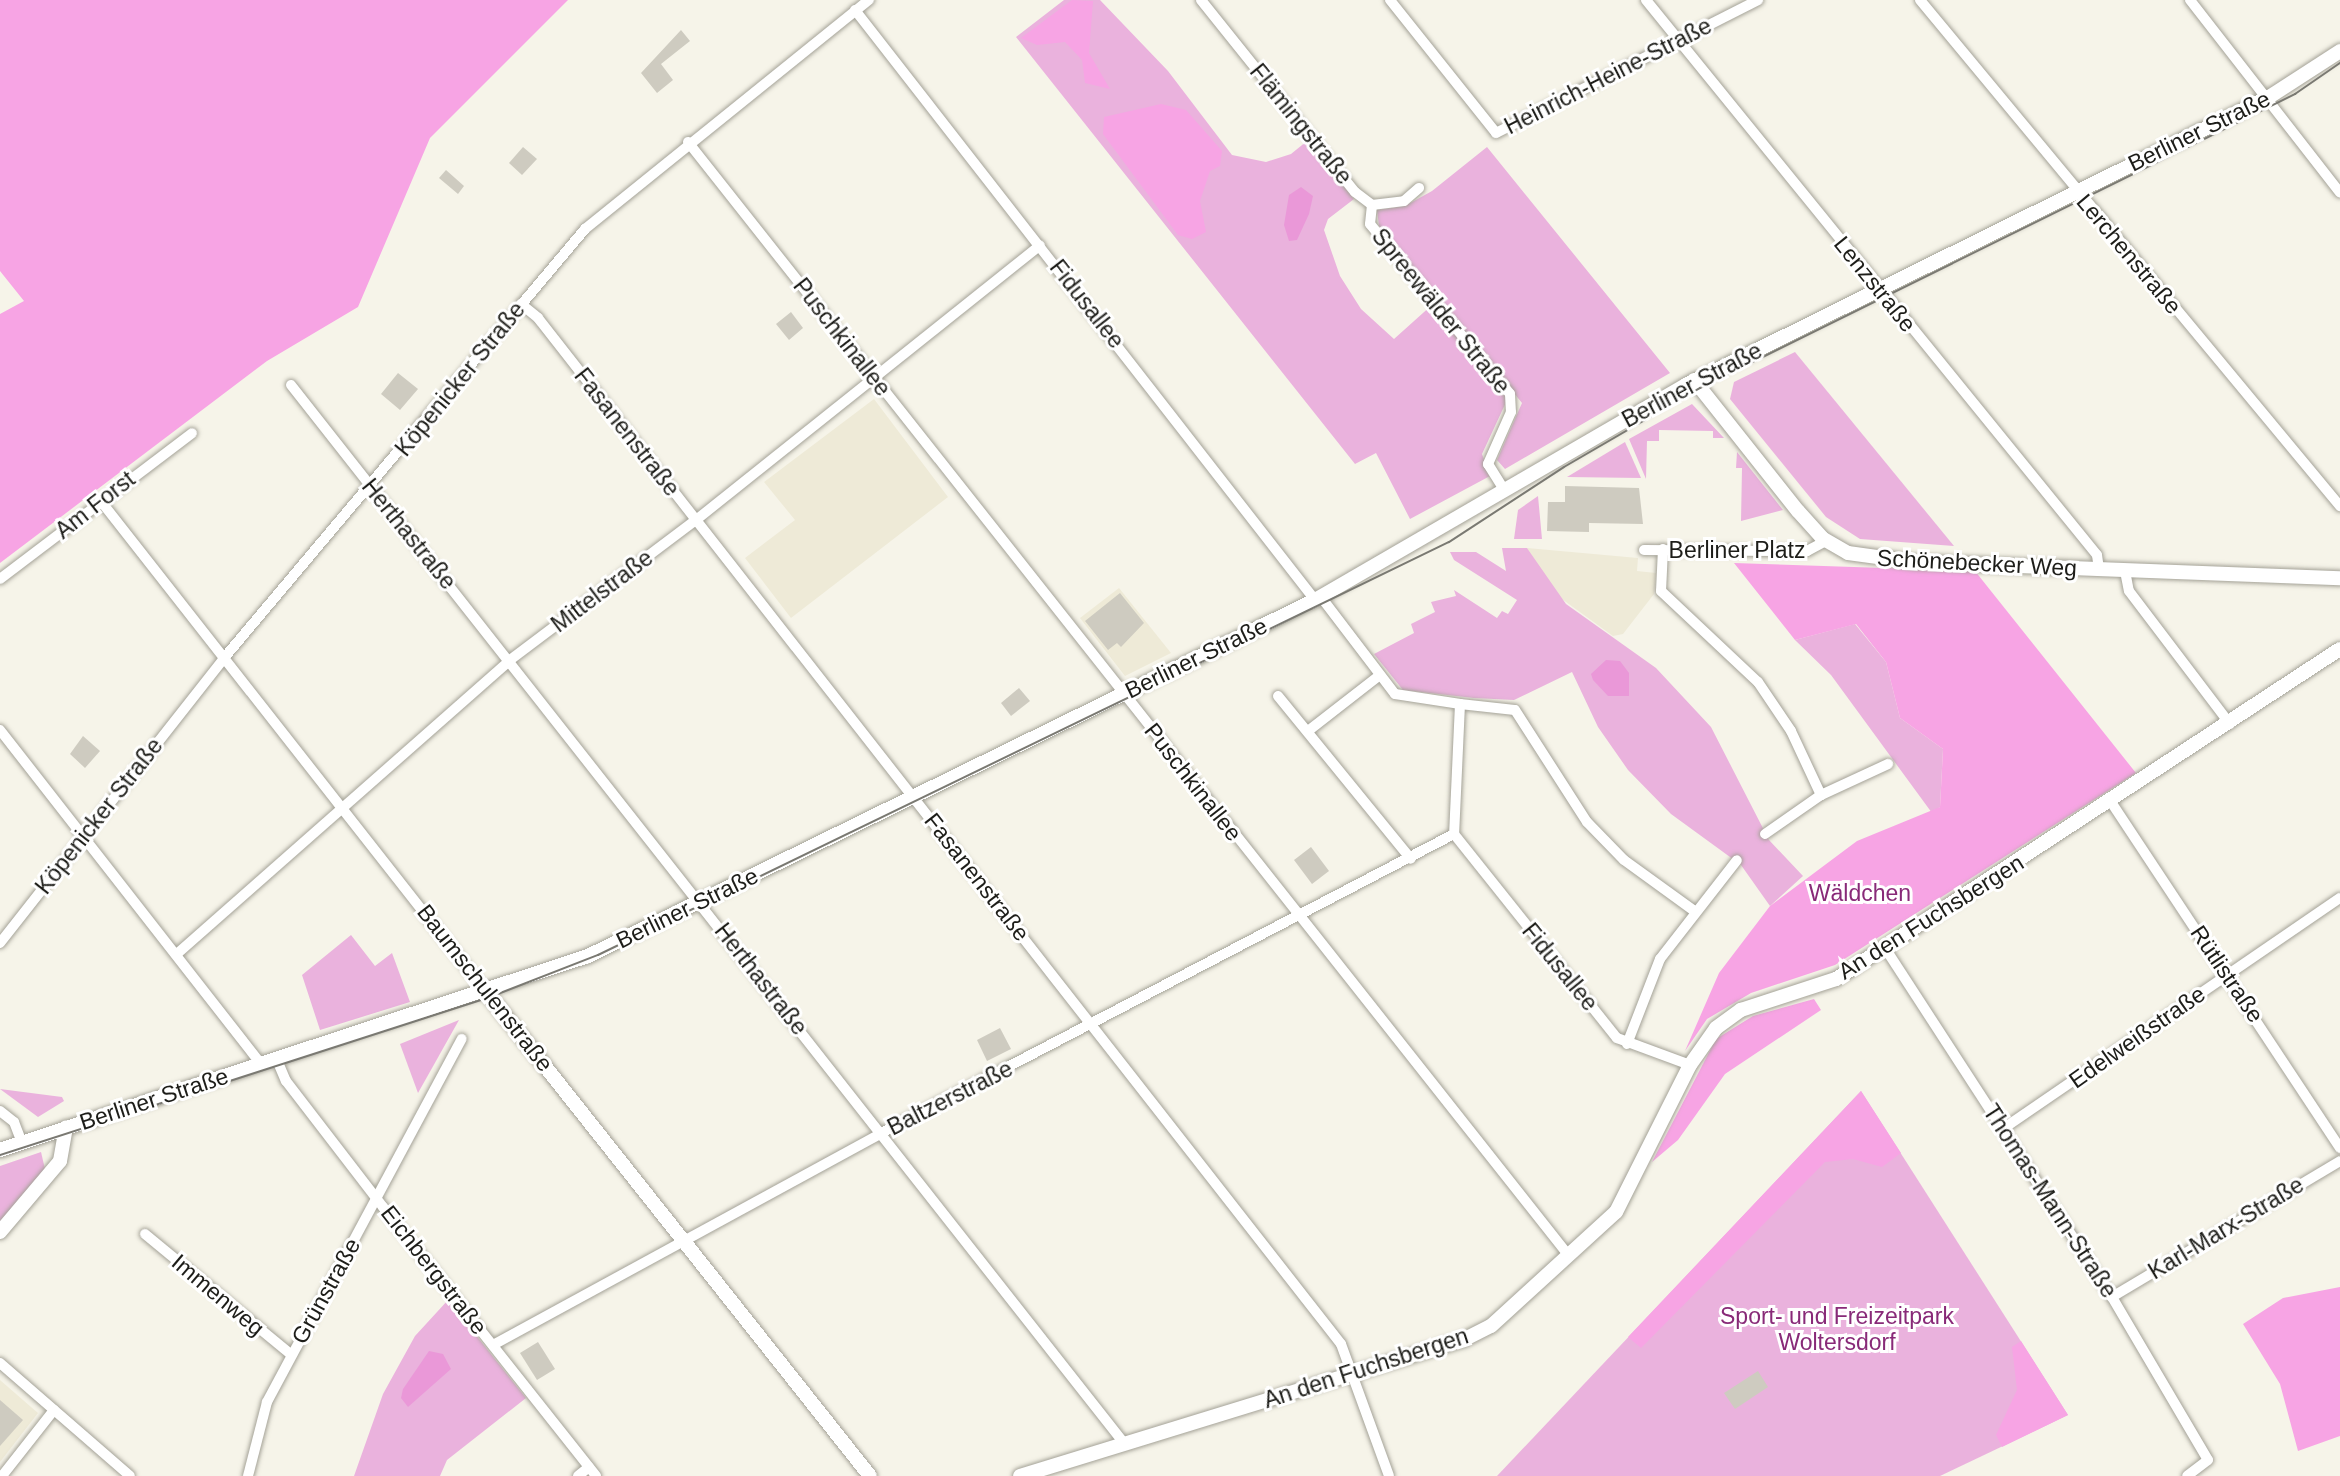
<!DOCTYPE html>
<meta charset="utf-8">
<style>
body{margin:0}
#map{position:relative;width:2340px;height:1476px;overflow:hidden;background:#f6f4e9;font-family:Helvetica,sans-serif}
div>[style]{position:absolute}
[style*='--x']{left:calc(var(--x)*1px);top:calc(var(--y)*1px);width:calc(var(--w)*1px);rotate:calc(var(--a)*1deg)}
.built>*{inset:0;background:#eeead7}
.green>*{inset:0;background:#eab2dd}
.forest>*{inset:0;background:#f7a4e4}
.water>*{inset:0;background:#ea98d8}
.building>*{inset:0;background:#cecbc0}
.roads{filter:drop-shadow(0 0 2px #a4a297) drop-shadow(0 0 2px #a4a297)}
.minor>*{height:10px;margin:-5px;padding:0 5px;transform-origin:5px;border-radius:5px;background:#fff}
.tertiary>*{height:14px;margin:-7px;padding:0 7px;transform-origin:7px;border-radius:7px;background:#fff}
.tram>*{height:2px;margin:-1px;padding:0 1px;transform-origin:1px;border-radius:1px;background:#7a7972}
span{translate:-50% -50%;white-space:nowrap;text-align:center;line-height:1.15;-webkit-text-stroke:6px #fff;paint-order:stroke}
.street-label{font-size:23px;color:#1d1d19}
.park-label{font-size:23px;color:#882a78}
</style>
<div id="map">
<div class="built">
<div style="clip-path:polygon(874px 399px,948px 497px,791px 618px,745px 558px,795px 520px,764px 482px)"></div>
<div style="clip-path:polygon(1527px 548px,1638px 558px,1637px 571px,1656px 573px,1654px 594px,1623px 634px,1613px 636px,1555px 594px)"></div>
<div style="clip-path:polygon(1119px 588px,1171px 653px,1125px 676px,1080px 618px)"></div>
<div style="clip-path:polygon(0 1380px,38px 1413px,0 1462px)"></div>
</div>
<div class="green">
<div style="clip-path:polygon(1064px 0,1100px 0,1168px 71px,1232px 155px,1266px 162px,1291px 154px,1307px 141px,1354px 199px,1328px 219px,1324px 230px,1340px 276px,1361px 309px,1394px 339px,1433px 304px,1508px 398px,1482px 454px,1490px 476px,1410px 519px,1376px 453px,1355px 464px,1016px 37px)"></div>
<div style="clip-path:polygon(1487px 147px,1670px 373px,1505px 469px,1497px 460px,1522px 403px,1379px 226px,1377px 210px,1405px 206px,1432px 191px)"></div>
<div style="clip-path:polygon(1795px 352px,1954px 546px,1860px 539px,1826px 517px,1730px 399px,1734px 382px)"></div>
<div style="clip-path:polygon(1692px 404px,1724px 438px,1713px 438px,1713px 431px,1659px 430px,1659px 441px,1647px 441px,1646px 479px,1629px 439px)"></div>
<div style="clip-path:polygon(1625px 442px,1641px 478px,1567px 477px)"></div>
<div style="clip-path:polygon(1737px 452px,1783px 510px,1741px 521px,1742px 468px,1736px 468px)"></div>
<div style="clip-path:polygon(1538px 496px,1542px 539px,1514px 539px,1518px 510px)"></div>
<div style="clip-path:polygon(1502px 548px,1527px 548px,1566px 604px,1656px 668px,1711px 727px,1769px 840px,1803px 876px,1770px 906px,1741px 865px,1671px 814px,1628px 770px,1598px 727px,1572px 672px,1514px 700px,1474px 698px,1403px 690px,1374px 654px,1414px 633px,1411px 624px,1435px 612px,1431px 602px,1456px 596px,1454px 590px,1497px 618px,1502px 611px,1508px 614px,1517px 600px,1454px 560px,1450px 552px,1476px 552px,1506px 571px)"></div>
<div style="clip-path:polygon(1855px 624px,1886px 662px,1900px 718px,1943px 749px,1940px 807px,1932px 813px,1831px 675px,1795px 640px)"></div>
<div style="clip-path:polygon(351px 935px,375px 966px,392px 953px,410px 1002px,320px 1030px,302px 975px)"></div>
<div style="clip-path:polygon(459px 1020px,418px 1093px,400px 1044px)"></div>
<div style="clip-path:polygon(0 1089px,62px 1097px,64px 1101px,38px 1117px)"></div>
<div style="clip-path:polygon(1861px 1091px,2068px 1415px,1940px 1476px,1497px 1476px)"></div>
<div style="clip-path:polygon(41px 1152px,45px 1169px,0 1222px,0 1166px)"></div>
<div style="clip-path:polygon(448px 1300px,526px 1398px,447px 1460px,440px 1476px,354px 1476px,383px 1394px,415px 1336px)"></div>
</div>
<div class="forest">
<div style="clip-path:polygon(0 0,568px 0,430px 138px,358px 307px,267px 361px,0 563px,0 314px,24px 301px,0 271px)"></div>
<div style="clip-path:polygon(1072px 0,1093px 1px,1089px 53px,1110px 89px,1085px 83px,1082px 60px,1065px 42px,1037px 45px,1021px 38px)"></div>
<div style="clip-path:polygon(1161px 104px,1186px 110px,1222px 151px,1220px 166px,1210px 171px,1200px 201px,1206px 232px,1192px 239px,1178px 235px,1103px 134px,1104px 117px)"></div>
<div style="clip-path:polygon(1734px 563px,1975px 571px,2136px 773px,1835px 965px,1751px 993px,1707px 1019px,1685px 1051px,1719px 973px,1770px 906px,1857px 841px,1940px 807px,1943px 749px,1900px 718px,1886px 662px,1856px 624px,1795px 640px)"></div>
<div style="clip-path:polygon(1814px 999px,1821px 1010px,1725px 1074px,1678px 1140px,1652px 1162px,1716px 1039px,1753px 1016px)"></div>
<div style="clip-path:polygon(1861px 1091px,1901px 1153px,1882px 1167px,1853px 1159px,1825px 1162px,1641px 1348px,1628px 1337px)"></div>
<div style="clip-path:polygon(2340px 1287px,2340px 1436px,2298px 1451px,2280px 1384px,2243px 1324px,2283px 1298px)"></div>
<div style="clip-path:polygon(2021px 1341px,2068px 1415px,2002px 1447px,1996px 1435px,2017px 1390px,2012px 1347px)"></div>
</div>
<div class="water">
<div style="clip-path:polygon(1301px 187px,1313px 196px,1309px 214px,1297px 240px,1289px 241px,1284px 225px,1289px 195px)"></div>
<div style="clip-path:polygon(1606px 660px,1620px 661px,1629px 673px,1629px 696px,1608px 696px,1593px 680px,1591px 674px)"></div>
<div style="clip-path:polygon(429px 1351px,443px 1354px,451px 1369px,408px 1407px,401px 1398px,403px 1389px)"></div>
</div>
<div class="building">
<div style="clip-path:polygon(681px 30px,690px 41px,661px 64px,673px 80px,657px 93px,641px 73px)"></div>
<div style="clip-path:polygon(523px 147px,537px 159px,522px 175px,509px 163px)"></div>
<div style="clip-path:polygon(446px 170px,464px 186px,458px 194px,439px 178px)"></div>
<div style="clip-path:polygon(791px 312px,803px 328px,789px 340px,776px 324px)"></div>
<div style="clip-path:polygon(398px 373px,418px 389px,400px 410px,381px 394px)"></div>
<div style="clip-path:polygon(1565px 486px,1639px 488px,1643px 524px,1589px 523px,1589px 532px,1547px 531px,1548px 502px,1565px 502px)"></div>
<div style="clip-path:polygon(1120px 593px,1144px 623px,1121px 647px,1117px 643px,1108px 650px,1085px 621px)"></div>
<div style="clip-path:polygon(1019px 688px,1030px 701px,1011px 716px,1001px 703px)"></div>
<div style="clip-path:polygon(83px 736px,100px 751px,85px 768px,70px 754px)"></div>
<div style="clip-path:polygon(1311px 847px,1329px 871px,1312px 884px,1294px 860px)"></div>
<div style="clip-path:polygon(1000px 1028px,1011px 1049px,987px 1061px,977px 1040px)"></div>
<div style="clip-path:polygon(538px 1342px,555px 1369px,537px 1380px,520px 1353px)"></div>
<div style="clip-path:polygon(1758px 1371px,1768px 1387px,1735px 1409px,1724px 1393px)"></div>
<div style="clip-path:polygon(0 1400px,23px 1420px,0 1446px)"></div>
</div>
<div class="roads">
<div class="minor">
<div style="--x:1201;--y:0;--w:246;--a:51.3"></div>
<div style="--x:1355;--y:192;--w:21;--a:37"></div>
<div style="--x:1372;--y:205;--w:32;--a:-7"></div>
<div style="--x:1404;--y:201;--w:20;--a:-41"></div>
<div style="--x:1390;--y:0;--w:170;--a:51.4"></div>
<div style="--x:1496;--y:133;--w:294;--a:-26.9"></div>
<div style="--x:1646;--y:0;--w:715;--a:50.9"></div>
<div style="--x:2097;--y:555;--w:14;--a:82"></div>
<div style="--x:1920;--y:0;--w:658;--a:50.31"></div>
<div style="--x:2190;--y:0;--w:244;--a:52.1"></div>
<div style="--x:855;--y:10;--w:748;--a:52.06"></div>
<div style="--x:688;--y:142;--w:1420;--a:51.66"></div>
<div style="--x:1372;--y:205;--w:19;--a:96"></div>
<div style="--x:1370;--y:224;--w:220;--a:50.5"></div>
<div style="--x:1510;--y:394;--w:18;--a:87"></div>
<div style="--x:1511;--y:412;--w:57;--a:113.9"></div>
<div style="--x:1488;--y:464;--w:32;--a:58"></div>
<div style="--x:521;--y:304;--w:22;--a:39"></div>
<div style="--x:538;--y:318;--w:1303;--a:51.95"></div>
<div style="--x:1341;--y:1344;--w:140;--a:70"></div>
<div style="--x:291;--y:385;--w:1347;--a:51.79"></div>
<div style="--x:100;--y:500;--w:627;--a:51.87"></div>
<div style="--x:1663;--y:549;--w:42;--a:92.7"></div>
<div style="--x:1661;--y:591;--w:133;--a:43.2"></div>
<div style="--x:1758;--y:682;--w:59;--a:56"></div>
<div style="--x:1791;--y:731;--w:71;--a:64.9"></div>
<div style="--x:1644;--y:550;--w:163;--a:0.4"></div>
<div style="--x:1807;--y:551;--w:21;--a:-28"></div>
<div style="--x:2125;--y:571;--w:20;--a:79"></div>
<div style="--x:2129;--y:591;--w:167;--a:52.8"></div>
<div style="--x:0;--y:579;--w:241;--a:-37.2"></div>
<div style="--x:1321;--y:597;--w:122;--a:52.7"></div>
<div style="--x:1395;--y:694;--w:66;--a:8.7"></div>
<div style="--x:1460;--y:704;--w:130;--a:92.6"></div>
<div style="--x:1454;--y:834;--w:261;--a:51.4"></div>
<div style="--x:1617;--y:1038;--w:78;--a:20.3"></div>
<div style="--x:1278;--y:696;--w:210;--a:50.8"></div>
<div style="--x:1460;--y:704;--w:55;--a:6.2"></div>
<div style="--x:1515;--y:710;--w:133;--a:57.3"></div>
<div style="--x:1587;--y:822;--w:53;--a:45.8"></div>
<div style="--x:1624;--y:860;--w:85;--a:35.9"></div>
<div style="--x:0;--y:730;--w:425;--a:52"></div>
<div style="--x:1308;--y:731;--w:91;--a:-37.9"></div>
<div style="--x:2111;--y:802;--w:415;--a:56.5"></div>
<div style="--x:1765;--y:834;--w:68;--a:-34.9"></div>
<div style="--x:1821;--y:795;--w:74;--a:-24.8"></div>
<div style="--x:0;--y:943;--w:362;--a:-51.8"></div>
<div style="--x:224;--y:658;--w:561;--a:-49.92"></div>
<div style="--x:585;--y:229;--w:365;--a:-38.9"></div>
<div style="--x:1885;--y:948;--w:416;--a:57"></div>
<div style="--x:2112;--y:1297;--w:189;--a:59.5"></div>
<div style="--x:2208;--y:1460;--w:26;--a:143"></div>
<div style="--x:178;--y:953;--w:443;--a:-41.4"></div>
<div style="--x:510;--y:660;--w:233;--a:-37"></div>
<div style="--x:696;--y:520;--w:440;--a:-38.6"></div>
<div style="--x:1627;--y:1044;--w:91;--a:-68.8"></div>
<div style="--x:1660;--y:959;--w:125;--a:-52.1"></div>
<div style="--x:277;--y:1060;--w:23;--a:67"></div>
<div style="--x:286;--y:1081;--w:159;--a:52.4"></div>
<div style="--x:383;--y:1207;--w:343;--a:51.6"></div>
<div style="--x:0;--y:1111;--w:18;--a:38"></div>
<div style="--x:14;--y:1122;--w:22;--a:69"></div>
<div style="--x:2004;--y:1128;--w:407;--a:-34.4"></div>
<div style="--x:145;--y:1234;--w:190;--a:39.5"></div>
<div style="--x:2112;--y:1297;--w:265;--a:-30.8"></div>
<div style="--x:493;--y:1345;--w:444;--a:-28.6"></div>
<div style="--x:883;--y:1132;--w:644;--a:-27.56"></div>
<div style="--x:0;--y:1363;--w:172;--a:41"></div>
<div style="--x:2;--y:1476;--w:84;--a:-51.8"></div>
<div style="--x:248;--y:1476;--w:76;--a:-75.6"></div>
<div style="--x:267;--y:1402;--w:412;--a:-61.8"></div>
<div style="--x:578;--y:1476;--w:14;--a:-39"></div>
</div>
<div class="tertiary">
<div style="--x:1694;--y:380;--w:167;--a:51.6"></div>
<div style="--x:1798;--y:511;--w:36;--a:48"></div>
<div style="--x:1822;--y:538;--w:30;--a:30"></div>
<div style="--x:1848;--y:553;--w:67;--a:7.8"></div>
<div style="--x:1914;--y:562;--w:426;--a:2.2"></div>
<div style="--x:487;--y:993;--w:616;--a:51.59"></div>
<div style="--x:0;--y:1150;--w:619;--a:-18.26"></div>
<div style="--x:588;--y:956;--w:809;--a:-26.09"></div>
<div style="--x:1315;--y:600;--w:429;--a:-30.1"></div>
<div style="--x:1686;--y:385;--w:650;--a:-26.29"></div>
<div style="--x:2269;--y:97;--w:85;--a:-32.9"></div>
<div style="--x:0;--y:1232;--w:93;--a:-49.8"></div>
<div style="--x:60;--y:1161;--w:34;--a:-80"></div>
<div style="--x:1020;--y:1476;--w:463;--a:-17.1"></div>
<div style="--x:1463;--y:1340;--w:31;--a:-27"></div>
<div style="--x:1491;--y:1326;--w:169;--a:-42.4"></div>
<div style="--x:1616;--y:1212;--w:165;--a:-63.3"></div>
<div style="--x:1690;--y:1065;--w:45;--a:-54.9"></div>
<div style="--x:1716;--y:1028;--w:31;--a:-36"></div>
<div style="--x:1741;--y:1010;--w:100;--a:-18.1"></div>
<div style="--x:1836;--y:979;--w:602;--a:-33.22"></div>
</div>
</div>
<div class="tram">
<div style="--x:0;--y:1155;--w:515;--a:-17.87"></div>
<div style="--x:490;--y:997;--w:116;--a:-21.3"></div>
<div style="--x:598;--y:955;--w:946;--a:-25.89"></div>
<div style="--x:1449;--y:542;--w:137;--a:-33.1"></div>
<div style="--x:1564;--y:467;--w:157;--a:-30.2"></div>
<div style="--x:1700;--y:388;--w:664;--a:-26.29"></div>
<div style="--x:2295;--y:94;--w:55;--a:-34.6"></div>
</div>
<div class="street-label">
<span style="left:1608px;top:76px;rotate:-27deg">Heinrich-Heine-Straße</span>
<span style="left:1301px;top:124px;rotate:51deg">Flämingstraße</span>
<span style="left:2199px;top:131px;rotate:-26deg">Berliner Straße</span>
<span style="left:2129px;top:254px;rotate:50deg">Lerchenstraße</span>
<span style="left:1875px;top:284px;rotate:51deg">Lenzstraße</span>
<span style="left:1087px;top:304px;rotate:52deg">Fidusallee</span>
<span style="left:1441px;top:311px;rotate:51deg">Spreewälder Straße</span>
<span style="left:842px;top:337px;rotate:52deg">Puschkinallee</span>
<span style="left:460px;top:379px;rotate:-51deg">Köpenicker Straße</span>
<span style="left:1692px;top:385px;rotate:-28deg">Berliner Straße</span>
<span style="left:627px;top:432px;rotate:52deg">Fasanenstraße</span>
<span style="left:95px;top:505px;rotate:-38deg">Am Forst</span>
<span style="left:409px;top:534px;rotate:51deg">Herthastraße</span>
<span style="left:1737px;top:550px">Berliner Platz</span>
<span style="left:1977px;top:563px;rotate:3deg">Schönebecker Weg</span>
<span style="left:602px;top:591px;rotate:-37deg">Mittelstraße</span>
<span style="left:1196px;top:658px;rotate:-26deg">Berliner Straße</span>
<span style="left:1193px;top:782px;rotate:52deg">Puschkinallee</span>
<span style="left:99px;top:816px;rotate:-52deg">Köpenicker Straße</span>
<span style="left:977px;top:877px;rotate:52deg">Fasanenstraße</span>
<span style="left:687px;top:908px;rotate:-26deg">Berliner Straße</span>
<span style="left:1931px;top:917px;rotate:-32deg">An den Fuchsbergen</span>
<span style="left:1560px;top:967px;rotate:51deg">Fidusallee</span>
<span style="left:2227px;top:974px;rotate:56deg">Rütlistraße</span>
<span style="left:761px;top:979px;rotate:52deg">Herthastraße</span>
<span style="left:485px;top:988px;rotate:52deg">Baumschulenstraße</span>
<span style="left:2137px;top:1037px;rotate:-35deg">Edelweißstraße</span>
<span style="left:950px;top:1098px;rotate:-27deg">Baltzerstraße</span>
<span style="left:154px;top:1099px;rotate:-18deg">Berliner Straße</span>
<span style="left:2050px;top:1201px;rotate:57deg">Thomas-Mann-Straße</span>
<span style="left:2226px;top:1228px;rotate:-31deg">Karl-Marx-Straße</span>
<span style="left:434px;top:1270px;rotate:52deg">Eichbergstraße</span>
<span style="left:326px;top:1291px;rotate:-61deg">Grünstraße</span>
<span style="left:218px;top:1295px;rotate:40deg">Immenweg</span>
<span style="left:1366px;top:1368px;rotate:-18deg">An den Fuchsbergen</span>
</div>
<div class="park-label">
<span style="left:1860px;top:893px">Wäldchen</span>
<span style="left:1837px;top:1329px">Sport- und Freizeitpark<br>Woltersdorf</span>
</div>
</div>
